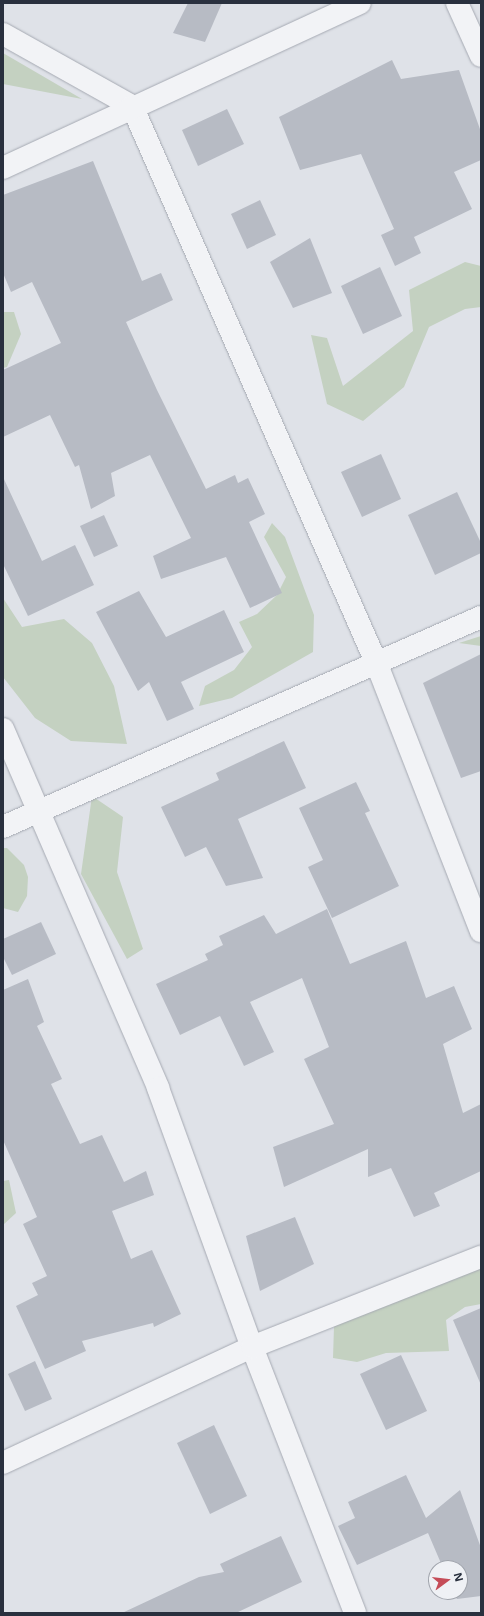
<!DOCTYPE html>
<style>
body{margin:0}
#map{position:relative;width:484px;height:1616px;overflow:hidden;background:#dfe2e8;font-family:"Open Sans",sans-serif}
div>[style]{position:absolute}
[style*='--x']{left:calc(var(--x)*1px);top:calc(var(--y)*1px);width:calc(var(--w)*1px);rotate:calc(var(--a)*1deg)}
.green>*{inset:0;background:#c4d1c1}
.building>*{inset:0;background:#b7bbc4}
.roads{filter:drop-shadow(0 0 1px #a5a9b2) drop-shadow(0 0 1px #a5a9b2)}
.street>*{height:22px;margin:-11px;padding:0 11px;transform-origin:11px;border-radius:11px;background:#f2f3f6}
span{translate:-50% -50%;white-space:nowrap;text-align:center;line-height:1.15;-webkit-text-stroke:3px #eff1f5;paint-order:stroke}
.frame{position:absolute;inset:0;border:4px solid #29303e;pointer-events:none}
.north{position:absolute;left:428px;top:1560px;width:40px;height:40px;box-sizing:border-box;background:#eff1f5;border:1px solid #a0a4ac;border-radius:50%;rotate:75deg;font-size:11px;font-weight:700;line-height:16px;text-align:center;color:#29303e}
.north::after{content:'';display:block;margin:auto;width:14px;height:18px;background:#c54c58;clip-path:polygon(50% 0,100% 100%,50% 72%,0 100%)}
</style>
<div id="map">
<div class="green">
<div style="clip-path:polygon(3px 53px,82px 99px,3px 84px)"></div>
<div style="clip-path:polygon(465px 262px,481px 266px,481px 307px,465px 309px,429px 327px,404px 387px,363px 421px,327px 404px,311px 335px,327px 338px,343px 386px,413px 331px,409px 290px)"></div>
<div style="clip-path:polygon(3px 312px,14px 312px,21px 334px,7px 367px,3px 368px)"></div>
<div style="clip-path:polygon(272px 523px,285px 537px,314px 615px,313px 652px,232px 698px,199px 706px,205px 686px,234px 670px,252px 647px,239px 622px,257px 614px,277px 595px,286px 577px,264px 537px)"></div>
<div style="clip-path:polygon(3px 598px,22px 627px,64px 619px,92px 643px,114px 686px,127px 744px,71px 741px,35px 718px,3px 677px)"></div>
<div style="clip-path:polygon(481px 636px,481px 646px,459px 643px)"></div>
<div style="clip-path:polygon(92px 796px,123px 817px,117px 872px,143px 949px,127px 959px,81px 874px)"></div>
<div style="clip-path:polygon(3px 848px,7px 848px,24px 865px,28px 877px,27px 896px,18px 912px,3px 908px)"></div>
<div style="clip-path:polygon(9px 1180px,16px 1213px,3px 1225px,3px 1181px)"></div>
<div style="clip-path:polygon(481px 1264px,481px 1304px,465px 1307px,446px 1320px,449px 1351px,386px 1353px,357px 1362px,333px 1358px,334px 1326px)"></div>
</div>
<div class="building">
<div style="clip-path:polygon(188px 3px,222px 3px,205px 42px,173px 33px)"></div>
<div style="clip-path:polygon(392px 60px,401px 79px,459px 70px,481px 132px,481px 160px,454px 172px,472px 209px,414px 237px,421px 253px,395px 266px,381px 235px,394px 229px,361px 154px,300px 170px,279px 117px)"></div>
<div style="clip-path:polygon(227px 109px,244px 144px,198px 166px,182px 130px)"></div>
<div style="clip-path:polygon(93px 161px,142px 281px,161px 273px,173px 300px,126px 322px,157px 390px,206px 489px,235px 475px,238px 483px,248px 478px,265px 514px,249px 522px,282px 593px,250px 608px,226px 557px,161px 579px,153px 556px,191px 538px,150px 455px,111px 473px,115px 496px,91px 509px,79px 465px,75px 467px,50px 415px,3px 437px,3px 370px,61px 343px,32px 282px,11px 292px,3px 273px,3px 195px)"></div>
<div style="clip-path:polygon(260px 200px,276px 235px,247px 249px,231px 214px)"></div>
<div style="clip-path:polygon(310px 238px,332px 293px,293px 308px,270px 262px)"></div>
<div style="clip-path:polygon(380px 267px,402px 316px,363px 334px,341px 286px)"></div>
<div style="clip-path:polygon(381px 454px,401px 499px,362px 517px,341px 472px)"></div>
<div style="clip-path:polygon(3px 477px,42px 561px,75px 545px,94px 585px,28px 616px,3px 564px)"></div>
<div style="clip-path:polygon(457px 492px,481px 543px,481px 553px,435px 575px,408px 515px)"></div>
<div style="clip-path:polygon(104px 515px,118px 546px,94px 557px,80px 526px)"></div>
<div style="clip-path:polygon(139px 591px,166px 637px,224px 610px,244px 652px,181px 682px,194px 709px,167px 721px,149px 682px,138px 691px,96px 612px)"></div>
<div style="clip-path:polygon(481px 654px,481px 771px,461px 778px,423px 683px)"></div>
<div style="clip-path:polygon(284px 741px,306px 788px,238px 819px,263px 878px,226px 886px,206px 847px,185px 857px,161px 807px,219px 780px,216px 773px)"></div>
<div style="clip-path:polygon(356px 782px,370px 811px,365px 813px,399px 886px,332px 918px,308px 867px,323px 860px,299px 808px)"></div>
<div style="clip-path:polygon(327px 909px,350px 964px,406px 941px,426px 998px,454px 986px,472px 1029px,443px 1044px,463px 1113px,481px 1104px,481px 1171px,434px 1193px,440px 1206px,414px 1217px,391px 1168px,368px 1177px,368px 1149px,284px 1187px,273px 1147px,334px 1124px,304px 1059px,329px 1047px,302px 978px,250px 1002px,274px 1052px,244px 1066px,220px 1016px,180px 1035px,156px 984px,208px 960px,205px 954px,223px 945px,219px 936px,264px 915px,276px 934px)"></div>
<div style="clip-path:polygon(41px 922px,56px 954px,12px 975px,3px 957px,3px 939px)"></div>
<div style="clip-path:polygon(28px 979px,44px 1022px,37px 1026px,62px 1079px,51px 1084px,80px 1144px,102px 1135px,124px 1182px,146px 1171px,154px 1195px,112px 1211px,131px 1259px,152px 1250px,181px 1314px,154px 1327px,153px 1323px,82px 1341px,86px 1351px,45px 1369px,16px 1306px,38px 1295px,32px 1283px,47px 1276px,23px 1224px,37px 1217px,3px 1140px,3px 990px)"></div>
<div style="clip-path:polygon(295px 1217px,314px 1264px,260px 1291px,246px 1236px)"></div>
<div style="clip-path:polygon(481px 1308px,481px 1385px,453px 1320px)"></div>
<div style="clip-path:polygon(401px 1355px,427px 1411px,386px 1430px,360px 1374px)"></div>
<div style="clip-path:polygon(35px 1361px,52px 1399px,25px 1411px,8px 1374px)"></div>
<div style="clip-path:polygon(214px 1425px,247px 1496px,210px 1514px,177px 1443px)"></div>
<div style="clip-path:polygon(406px 1475px,426px 1518px,460px 1490px,481px 1548px,481px 1596px,457px 1599px,453px 1592px,460px 1592px,460px 1568px,443px 1568px,428px 1533px,357px 1565px,338px 1526px,355px 1518px,348px 1502px)"></div>
<div style="clip-path:polygon(281px 1536px,302px 1582px,236px 1613px,122px 1613px,199px 1577px,224px 1572px,220px 1564px)"></div>
</div>
<div class="roads">
<div class="street">
<div style="--x:457;--y:3;--w:58;--a:65.6"></div>
<div style="--x:3;--y:34;--w:148;--a:29.2"></div>
<div style="--x:132;--y:106;--w:607;--a:66.31"></div>
<div style="--x:376;--y:662;--w:289;--a:68.7"></div>
<div style="--x:3;--y:168;--w:393;--a:-24.8"></div>
<div style="--x:3;--y:729;--w:391;--a:66.6"></div>
<div style="--x:158;--y:1088;--w:276;--a:70.1"></div>
<div style="--x:252;--y:1347;--w:285;--a:68.8"></div>
<div style="--x:3;--y:827;--w:522;--a:-23.72"></div>
<div style="--x:3;--y:1463;--w:275;--a:-25"></div>
<div style="--x:252;--y:1347;--w:246;--a:-21.5"></div>
</div>
</div>
<div class="frame"></div>
<div class="north">N</div>
</div>
